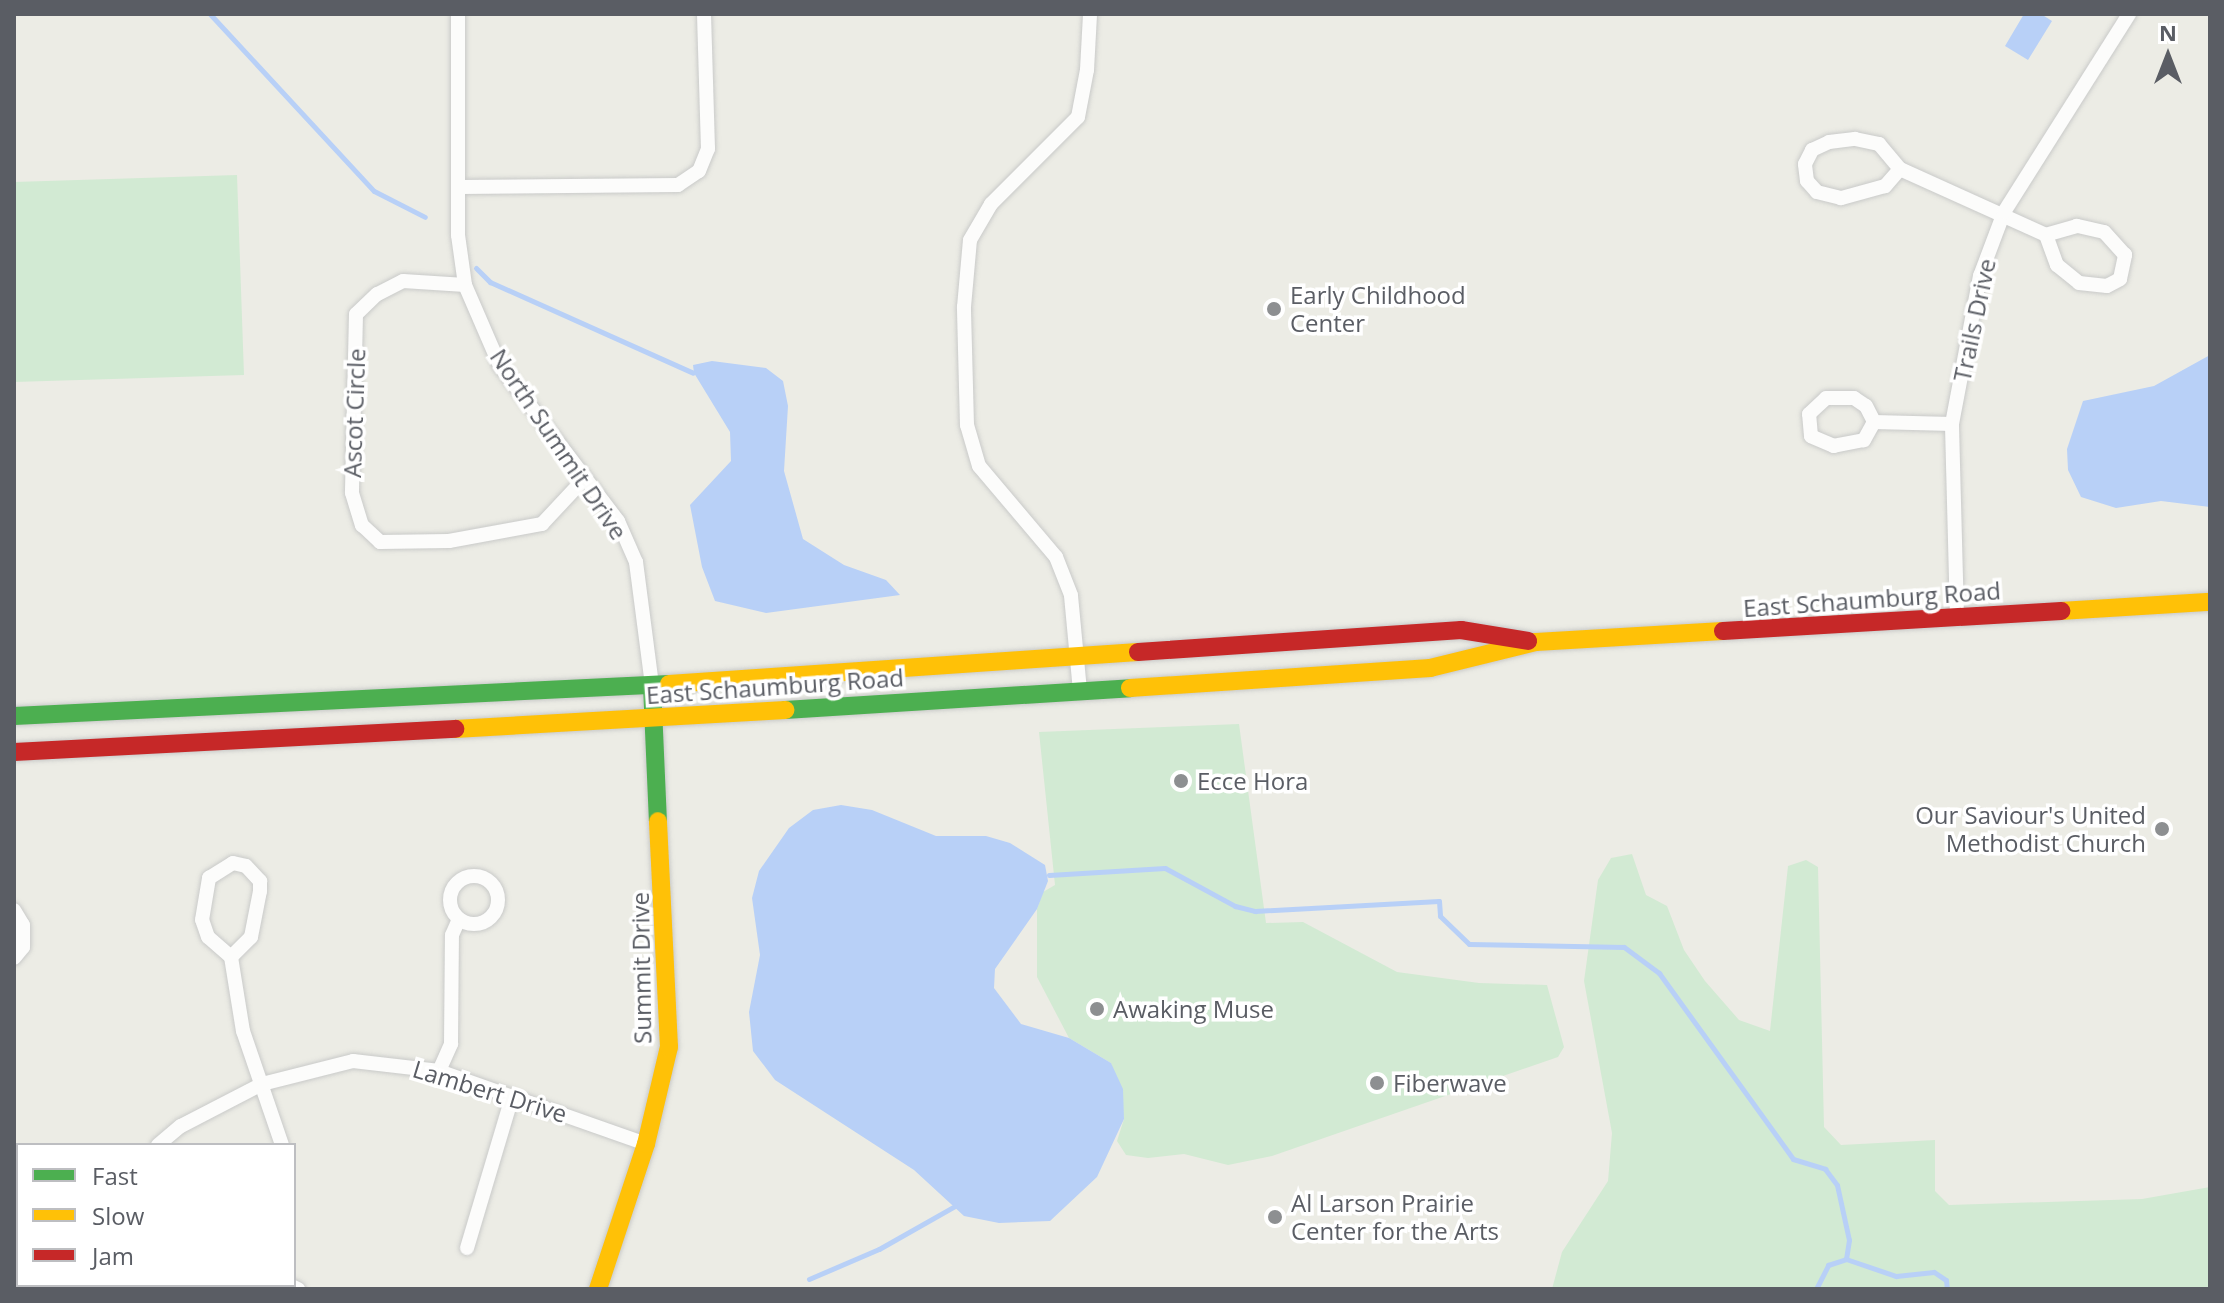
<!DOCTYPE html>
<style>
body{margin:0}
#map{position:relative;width:2224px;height:1303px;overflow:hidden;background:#ecece5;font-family:"Open Sans",sans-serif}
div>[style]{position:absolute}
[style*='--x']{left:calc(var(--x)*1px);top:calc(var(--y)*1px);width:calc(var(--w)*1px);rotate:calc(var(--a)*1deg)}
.green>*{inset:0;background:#d2ead3}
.water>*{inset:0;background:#b8d0f7}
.stream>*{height:5px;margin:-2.5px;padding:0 2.5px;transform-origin:2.5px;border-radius:2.5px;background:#b8d0f7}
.roads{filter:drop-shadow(0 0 2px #c9cac9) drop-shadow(0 0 2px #c9cac9)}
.street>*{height:14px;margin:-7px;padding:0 7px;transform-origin:7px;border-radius:7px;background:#fcfcfb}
.street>.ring{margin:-7px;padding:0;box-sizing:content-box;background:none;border:14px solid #fcfcfb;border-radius:50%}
.fast>*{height:18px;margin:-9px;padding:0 9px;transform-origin:9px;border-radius:9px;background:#4caf50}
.slow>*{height:18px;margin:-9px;padding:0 9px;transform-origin:9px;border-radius:9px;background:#ffc107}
.jam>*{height:18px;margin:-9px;padding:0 9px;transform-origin:9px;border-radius:9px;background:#c62828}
.dots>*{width:22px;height:22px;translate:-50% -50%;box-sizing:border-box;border:4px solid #fff;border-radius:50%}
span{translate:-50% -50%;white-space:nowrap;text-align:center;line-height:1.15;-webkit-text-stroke:7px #fff;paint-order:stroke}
.poi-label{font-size:24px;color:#5a5d64}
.left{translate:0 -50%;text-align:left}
.right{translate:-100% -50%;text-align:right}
.street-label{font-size:24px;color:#5a5d64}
.frame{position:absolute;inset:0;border:16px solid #5a5d64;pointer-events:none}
.legend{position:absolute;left:16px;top:1143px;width:280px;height:144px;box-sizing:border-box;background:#fff;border:2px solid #bdbec1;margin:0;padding:10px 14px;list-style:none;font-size:24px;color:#5a5d64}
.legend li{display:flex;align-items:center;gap:16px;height:40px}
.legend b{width:40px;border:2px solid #bdbec1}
.north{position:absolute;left:2128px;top:16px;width:80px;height:80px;-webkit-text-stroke:6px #fff;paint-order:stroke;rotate:0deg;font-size:22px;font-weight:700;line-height:32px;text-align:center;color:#5a5d64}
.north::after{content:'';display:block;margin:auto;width:28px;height:36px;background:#5a5d64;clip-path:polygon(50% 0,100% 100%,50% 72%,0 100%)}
</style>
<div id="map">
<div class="green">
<div style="clip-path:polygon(237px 175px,244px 375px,14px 382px,14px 182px)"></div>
<div style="clip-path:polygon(1239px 724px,1266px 923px,1303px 922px,1397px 972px,1479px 983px,1547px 985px,1564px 1047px,1558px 1057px,1272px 1156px,1228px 1165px,1184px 1154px,1148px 1158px,1126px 1155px,1117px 1141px,1124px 1119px,1111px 1063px,1069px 1038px,1037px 977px,1037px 909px,1043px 892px,1055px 885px,1039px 732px)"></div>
<div style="clip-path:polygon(1632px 854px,1646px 895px,1667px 906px,1684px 950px,1705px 981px,1739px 1020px,1770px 1031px,1788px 866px,1806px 860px,1818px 867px,1824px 1127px,1841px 1145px,1935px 1140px,1935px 1191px,1949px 1205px,2142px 1199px,2210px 1187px,2210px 1289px,1552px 1289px,1562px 1252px,1608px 1181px,1612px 1133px,1584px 981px,1598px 880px,1611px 858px)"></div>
</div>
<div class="water">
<div style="clip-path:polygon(2024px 14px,2041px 14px,2052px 21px,2028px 60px,2005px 46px)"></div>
<div style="clip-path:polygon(2210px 355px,2210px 507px,2161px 501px,2116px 508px,2081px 497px,2068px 470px,2067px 449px,2083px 401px,2154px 386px)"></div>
<div style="clip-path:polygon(712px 361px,766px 368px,783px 381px,788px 406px,784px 471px,803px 539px,844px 565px,886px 580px,900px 595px,766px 613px,715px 601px,702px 567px,690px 505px,731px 461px,730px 432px,694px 373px,693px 365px)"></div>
<div style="clip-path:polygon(841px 805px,872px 810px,936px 836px,986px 836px,1010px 843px,1045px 865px,1048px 881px,1037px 909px,995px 969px,994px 988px,1021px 1024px,1069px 1038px,1111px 1063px,1123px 1089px,1124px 1119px,1097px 1177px,1050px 1221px,999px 1223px,964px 1216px,914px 1170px,775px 1080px,753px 1051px,749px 1012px,760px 955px,752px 898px,759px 871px,789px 828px,813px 810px)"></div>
</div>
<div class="stream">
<div style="--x:210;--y:14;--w:241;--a:47.2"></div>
<div style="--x:374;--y:191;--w:57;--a:27"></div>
<div style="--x:476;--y:268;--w:20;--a:45"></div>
<div style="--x:490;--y:282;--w:222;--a:24.1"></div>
<div style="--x:1049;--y:875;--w:116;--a:-3.5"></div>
<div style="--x:1165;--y:868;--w:80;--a:28.5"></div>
<div style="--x:1235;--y:906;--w:21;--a:14"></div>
<div style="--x:1255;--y:911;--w:184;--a:-3.1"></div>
<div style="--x:1439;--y:901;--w:15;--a:86"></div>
<div style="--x:1440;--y:916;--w:40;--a:44"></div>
<div style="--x:1469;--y:944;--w:155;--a:1.1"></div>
<div style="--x:1624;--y:947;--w:44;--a:36.6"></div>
<div style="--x:1659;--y:973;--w:229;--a:54.2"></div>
<div style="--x:1793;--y:1159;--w:34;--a:17"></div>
<div style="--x:1825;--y:1169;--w:20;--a:53"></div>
<div style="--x:1837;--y:1185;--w:56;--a:77.7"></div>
<div style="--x:1849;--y:1240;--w:19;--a:99"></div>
<div style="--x:809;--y:1279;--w:76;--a:-23.2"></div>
<div style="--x:879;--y:1249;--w:87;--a:-29.5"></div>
<div style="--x:1816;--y:1289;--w:27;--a:-63"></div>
<div style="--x:1828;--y:1265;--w:19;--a:-18"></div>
<div style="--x:1846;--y:1259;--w:53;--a:18.8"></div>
<div style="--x:1896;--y:1276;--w:38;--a:-6"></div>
<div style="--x:1934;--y:1272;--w:14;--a:34"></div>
<div style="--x:1946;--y:1280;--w:9;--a:84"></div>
</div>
<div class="roads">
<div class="street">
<div style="--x:458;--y:14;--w:221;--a:90"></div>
<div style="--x:458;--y:235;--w:50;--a:82"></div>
<div style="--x:465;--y:285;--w:88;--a:66.6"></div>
<div style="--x:500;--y:366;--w:195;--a:52.7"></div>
<div style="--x:618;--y:521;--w:45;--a:66.3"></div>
<div style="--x:636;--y:562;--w:124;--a:82.6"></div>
<div style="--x:1900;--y:169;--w:23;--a:131"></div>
<div style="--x:1885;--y:186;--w:46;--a:164.7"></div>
<div style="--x:1841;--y:198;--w:25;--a:-166"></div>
<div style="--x:1817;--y:192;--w:15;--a:-132"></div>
<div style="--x:1807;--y:181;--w:17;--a:-97"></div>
<div style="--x:1805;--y:164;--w:16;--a:-63"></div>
<div style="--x:1812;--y:150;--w:19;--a:-25"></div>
<div style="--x:1829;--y:142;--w:26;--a:-7"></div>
<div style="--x:1855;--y:139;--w:25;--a:12"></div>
<div style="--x:1879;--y:144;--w:33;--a:50"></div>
<div style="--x:1900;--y:169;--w:160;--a:24.3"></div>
<div style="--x:2046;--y:235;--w:32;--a:70"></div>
<div style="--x:2057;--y:265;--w:28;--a:39"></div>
<div style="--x:2079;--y:283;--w:28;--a:6"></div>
<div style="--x:2107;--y:286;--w:15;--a:-28"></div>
<div style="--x:2120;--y:279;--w:25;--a:-78"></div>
<div style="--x:2125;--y:255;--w:31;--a:-132"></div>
<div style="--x:2104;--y:232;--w:28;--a:-167"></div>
<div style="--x:2077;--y:226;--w:32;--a:164"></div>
<div style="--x:460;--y:187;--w:218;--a:-0.5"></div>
<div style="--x:678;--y:185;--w:25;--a:-34"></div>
<div style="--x:699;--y:171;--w:24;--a:-68"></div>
<div style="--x:708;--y:149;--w:135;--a:-91.7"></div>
<div style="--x:465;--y:285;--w:62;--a:-176.3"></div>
<div style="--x:403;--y:281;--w:29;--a:153"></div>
<div style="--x:377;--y:294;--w:29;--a:136"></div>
<div style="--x:356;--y:314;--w:179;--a:91.3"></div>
<div style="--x:352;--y:493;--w:34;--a:73"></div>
<div style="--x:362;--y:525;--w:25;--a:43"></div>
<div style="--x:380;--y:542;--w:69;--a:-0.8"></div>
<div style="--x:449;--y:541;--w:95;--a:-10.4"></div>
<div style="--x:542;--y:524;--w:62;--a:-47"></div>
<div style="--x:1826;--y:398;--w:28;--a:0"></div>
<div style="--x:1854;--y:398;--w:14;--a:34"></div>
<div style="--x:1866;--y:406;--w:18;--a:63"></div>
<div style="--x:1874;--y:422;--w:21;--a:119"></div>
<div style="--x:1864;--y:440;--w:31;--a:169"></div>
<div style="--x:1834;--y:446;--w:25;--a:-157"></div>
<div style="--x:1811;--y:436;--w:22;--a:-95"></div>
<div style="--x:1809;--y:414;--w:23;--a:-43"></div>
<div style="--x:1874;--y:422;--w:78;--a:1.5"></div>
<div style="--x:1957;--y:617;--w:193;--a:-91.5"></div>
<div style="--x:1952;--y:424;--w:151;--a:-79.3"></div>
<div style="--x:1980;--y:276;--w:68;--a:-69.4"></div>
<div style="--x:2004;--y:212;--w:234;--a:-57.7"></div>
<div style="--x:1080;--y:691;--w:96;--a:-95.4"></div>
<div style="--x:1071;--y:595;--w:41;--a:-111.5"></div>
<div style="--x:1056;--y:557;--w:119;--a:-130.2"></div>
<div style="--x:979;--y:466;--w:43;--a:-106.3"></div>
<div style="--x:967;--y:425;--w:118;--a:-91.5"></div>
<div style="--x:964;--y:307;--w:67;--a:-84.9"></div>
<div style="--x:970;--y:240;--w:42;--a:-59.7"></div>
<div style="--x:991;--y:204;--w:123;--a:-45"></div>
<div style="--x:1078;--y:117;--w:48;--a:-79.2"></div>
<div style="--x:1087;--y:70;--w:56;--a:-86.9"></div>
<div style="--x:233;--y:863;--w:13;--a:13"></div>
<div style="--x:246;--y:866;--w:21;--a:47"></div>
<div style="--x:260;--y:881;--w:10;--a:90"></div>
<div style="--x:260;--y:891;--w:47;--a:101.1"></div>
<div style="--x:251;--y:937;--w:28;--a:135"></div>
<div style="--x:231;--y:957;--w:30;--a:-139"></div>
<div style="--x:208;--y:937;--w:18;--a:-109"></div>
<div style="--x:202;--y:920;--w:43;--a:-80.5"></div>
<div style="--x:209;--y:878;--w:28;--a:-32"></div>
<div class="ring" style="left:450px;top:876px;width:34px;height:34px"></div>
<div style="--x:14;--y:910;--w:17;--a:59"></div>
<div style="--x:23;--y:925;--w:22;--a:90"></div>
<div style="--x:23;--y:947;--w:14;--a:129"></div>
<div style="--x:231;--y:957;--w:75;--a:80.8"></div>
<div style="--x:243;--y:1031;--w:120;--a:71.1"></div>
<div style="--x:439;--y:1071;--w:30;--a:-66"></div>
<div style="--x:451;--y:1044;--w:109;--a:-89.5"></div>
<div style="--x:452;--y:935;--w:17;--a:-66"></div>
<div style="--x:158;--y:1145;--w:30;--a:-40"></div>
<div style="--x:181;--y:1126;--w:91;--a:-27.4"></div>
<div style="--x:262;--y:1084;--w:94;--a:-14.2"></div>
<div style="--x:353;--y:1061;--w:87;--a:6.6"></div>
<div style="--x:439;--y:1071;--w:219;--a:19.4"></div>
<div style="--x:14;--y:1187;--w:6;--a:45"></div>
<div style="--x:467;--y:1248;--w:158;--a:-73.4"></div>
<div style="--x:289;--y:1285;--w:10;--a:24"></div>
<div style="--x:21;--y:1289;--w:4;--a:-63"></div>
</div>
<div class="fast">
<div style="--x:652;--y:685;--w:136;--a:87.5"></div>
<div style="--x:785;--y:710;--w:346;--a:-3.6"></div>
<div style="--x:14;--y:716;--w:656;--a:-2.8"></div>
</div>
<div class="slow">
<div style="--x:2061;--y:611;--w:149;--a:-3.5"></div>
<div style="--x:669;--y:684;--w:470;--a:-3.9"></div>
<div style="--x:1130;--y:688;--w:301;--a:-3.8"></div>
<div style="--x:1430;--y:668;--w:109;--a:-13.8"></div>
<div style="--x:1536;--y:642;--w:187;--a:-3.4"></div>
<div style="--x:455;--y:729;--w:331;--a:-3.3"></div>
<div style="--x:598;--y:1289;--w:153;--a:-71.7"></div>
<div style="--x:646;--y:1144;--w:100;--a:-76.7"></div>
<div style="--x:669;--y:1047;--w:226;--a:-92.8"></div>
</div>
<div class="jam">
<div style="--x:1723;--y:631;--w:339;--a:-3.4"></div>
<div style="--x:1138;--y:652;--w:324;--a:-3.9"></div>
<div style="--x:1461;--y:630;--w:68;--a:9.3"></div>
<div style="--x:14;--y:752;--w:442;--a:-3"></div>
</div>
</div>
<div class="dots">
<div style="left:1274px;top:309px;background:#8d8f91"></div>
<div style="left:1181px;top:781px;background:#8d8f91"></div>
<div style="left:2162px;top:829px;background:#8d8f91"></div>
<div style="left:1097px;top:1009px;background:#8d8f91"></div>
<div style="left:1377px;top:1083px;background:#8d8f91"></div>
<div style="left:1275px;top:1217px;background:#8d8f91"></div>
</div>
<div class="poi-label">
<span class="left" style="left:1290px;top:309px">Early Childhood<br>Center</span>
<span class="left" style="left:1197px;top:781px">Ecce Hora</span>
<span class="right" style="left:2146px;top:829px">Our Saviour's United<br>Methodist Church</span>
<span class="left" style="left:1113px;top:1009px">Awaking Muse</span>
<span class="left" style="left:1393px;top:1083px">Fiberwave</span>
<span class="left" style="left:1291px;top:1217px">Al Larson Prairie<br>Center for the Arts</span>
</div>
<div class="street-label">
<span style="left:1974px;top:320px;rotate:-78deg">Trails Drive</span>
<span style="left:354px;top:413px;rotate:-88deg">Ascot Circle</span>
<span style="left:559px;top:444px;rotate:56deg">North Summit Drive</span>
<span style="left:1872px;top:599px;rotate:-4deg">East Schaumburg Road</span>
<span style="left:775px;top:686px;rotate:-4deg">East Schaumburg Road</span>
<span style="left:641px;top:968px;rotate:-91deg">Summit Drive</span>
<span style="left:490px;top:1091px;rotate:17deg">Lambert Drive</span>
</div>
<div class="frame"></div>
<ul class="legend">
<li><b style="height:10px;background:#4caf50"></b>Fast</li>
<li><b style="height:10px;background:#ffc107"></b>Slow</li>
<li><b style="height:10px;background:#c62828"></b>Jam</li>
</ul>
<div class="north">N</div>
</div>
